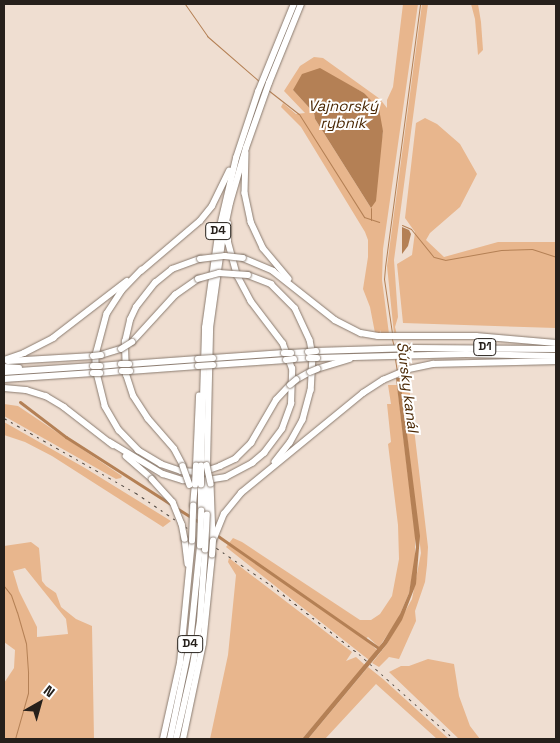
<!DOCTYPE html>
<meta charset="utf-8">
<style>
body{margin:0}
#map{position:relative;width:560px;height:743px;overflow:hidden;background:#efded1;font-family:"Space Grotesk",sans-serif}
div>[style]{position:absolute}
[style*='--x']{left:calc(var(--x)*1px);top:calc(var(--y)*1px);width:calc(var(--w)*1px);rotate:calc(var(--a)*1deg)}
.green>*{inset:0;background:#e8b68d}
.water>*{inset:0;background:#b48055}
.stream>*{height:1px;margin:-0.5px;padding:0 0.5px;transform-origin:0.5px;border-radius:0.5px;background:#b48055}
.canal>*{height:3px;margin:-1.5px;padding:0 1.5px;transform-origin:1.5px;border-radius:1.5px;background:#b48055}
.roads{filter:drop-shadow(0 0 1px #8a7b6f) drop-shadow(0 0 1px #8a7b6f)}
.motorway>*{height:5.5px;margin:-2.75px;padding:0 2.75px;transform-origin:2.75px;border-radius:2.75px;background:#fff}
.rail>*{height:1px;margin-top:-0.5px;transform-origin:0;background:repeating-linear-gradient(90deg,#4d453e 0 2.5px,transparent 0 7.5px)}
.bridges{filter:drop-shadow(0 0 1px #8a7b6f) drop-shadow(0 0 1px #8a7b6f)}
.motorway-bridge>*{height:5.5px;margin:-2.75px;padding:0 2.75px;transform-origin:2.75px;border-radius:2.75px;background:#fff}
span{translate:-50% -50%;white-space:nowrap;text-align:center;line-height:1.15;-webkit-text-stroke:4px #fff;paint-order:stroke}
.shield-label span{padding:1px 4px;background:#fff;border:1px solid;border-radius:4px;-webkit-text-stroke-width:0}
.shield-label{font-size:12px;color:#26201b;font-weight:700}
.water-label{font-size:15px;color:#4a2703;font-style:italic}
.frame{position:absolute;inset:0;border:5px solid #26201b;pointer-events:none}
.north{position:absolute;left:15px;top:678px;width:50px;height:50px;-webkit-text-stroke:4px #fff;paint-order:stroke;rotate:38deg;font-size:14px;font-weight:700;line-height:20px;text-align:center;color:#26201b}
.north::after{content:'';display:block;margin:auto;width:18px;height:22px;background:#26201b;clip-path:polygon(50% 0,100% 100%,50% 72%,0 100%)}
</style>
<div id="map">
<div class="green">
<div style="clip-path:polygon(evenodd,403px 4px,418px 4px,383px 249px,382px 280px,389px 334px,381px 333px,381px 330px,380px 333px,375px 333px,370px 307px,363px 289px,368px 257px,368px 240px,365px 232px,301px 127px,281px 107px,283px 103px,296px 114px,305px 113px,284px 91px,300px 66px,314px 57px,323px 58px,380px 99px,387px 108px,387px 100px,393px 87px,403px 4px,343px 82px,364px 93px,383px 131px,371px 208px,315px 119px,314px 113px,293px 90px,343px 82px)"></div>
<div style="clip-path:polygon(422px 4px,428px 4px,394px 260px,398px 317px,395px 327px,397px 335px,394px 334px,387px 266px)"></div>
<div style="clip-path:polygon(471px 4px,478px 4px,481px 22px,483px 50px,478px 55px,475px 19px)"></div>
<div style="clip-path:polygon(425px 118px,437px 124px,460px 144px,477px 174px,460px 207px,430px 233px,426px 240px,444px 257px,498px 242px,556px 242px,556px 328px,403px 323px,397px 264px,412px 255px,415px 232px,405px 218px,416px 123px)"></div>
<div style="clip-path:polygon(405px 377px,409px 386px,428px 547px,427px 565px,425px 582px,415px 611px,416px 621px,399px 659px,389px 657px,379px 667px,372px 663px,387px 644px,412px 599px,421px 553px,400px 378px)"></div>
<div style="clip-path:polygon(388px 385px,397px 385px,415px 533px,415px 561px,409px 593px,397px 621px,379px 647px,368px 637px,365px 639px,377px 650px,369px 660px,226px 547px,233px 538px,242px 542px,360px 620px,371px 620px,380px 614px,392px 596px,399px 559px,398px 525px,388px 444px,391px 442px,387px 404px,391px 404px)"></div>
<div style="clip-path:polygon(4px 404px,18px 406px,122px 476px,121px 478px,116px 479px,4px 416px)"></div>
<div style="clip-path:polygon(4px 422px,85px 468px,171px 521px,163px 527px,52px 456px,25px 442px,4px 435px)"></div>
<div style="clip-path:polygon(evenodd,31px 542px,39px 548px,42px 581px,46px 586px,56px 593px,61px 607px,76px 619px,92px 626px,94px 739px,4px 739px,4px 683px,14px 668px,15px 650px,4px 642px,4px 546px,31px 542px,25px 568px,66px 619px,68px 634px,37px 637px,37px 627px,19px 591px,13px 571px,25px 568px)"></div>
<div style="clip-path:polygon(229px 558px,352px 652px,346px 661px,356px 657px,365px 665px,302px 739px,210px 739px,228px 655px,236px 575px,228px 562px)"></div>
<div style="clip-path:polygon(428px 659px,454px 664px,459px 696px,470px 726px,480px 739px,459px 739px,389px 672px,401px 666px,409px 666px)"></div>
<div style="clip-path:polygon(368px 667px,383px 679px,449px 739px,437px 739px,376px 684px,325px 739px,308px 739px)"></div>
</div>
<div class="water">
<div style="clip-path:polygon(320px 68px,364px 93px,379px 109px,383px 131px,376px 201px,371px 208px,315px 119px,314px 113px,293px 90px,302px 74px)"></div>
<div style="clip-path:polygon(402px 227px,409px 230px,411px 234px,408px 246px,402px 254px)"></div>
<div style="clip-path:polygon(396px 378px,400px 378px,420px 536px,416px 584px,402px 620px,387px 644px,308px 739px,302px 739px,383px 642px,400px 614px,409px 593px,416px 547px)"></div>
</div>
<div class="stream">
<div style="--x:185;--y:4;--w:39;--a:55"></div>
<div style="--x:207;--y:36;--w:70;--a:41"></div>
<div style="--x:268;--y:90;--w:39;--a:38"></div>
<div style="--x:299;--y:114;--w:122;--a:57.7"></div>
<div style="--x:364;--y:217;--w:16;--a:18"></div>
<div style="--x:371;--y:208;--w:12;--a:90"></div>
<div style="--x:402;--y:225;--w:10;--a:24"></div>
<div style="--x:411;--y:229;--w:36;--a:51"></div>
<div style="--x:434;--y:257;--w:11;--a:15"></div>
<div style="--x:445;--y:260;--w:57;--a:-10.1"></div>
<div style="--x:501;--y:250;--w:31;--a:-2"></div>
<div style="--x:532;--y:249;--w:25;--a:18"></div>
<div style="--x:392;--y:333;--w:55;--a:-98.4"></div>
<div style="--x:384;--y:279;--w:12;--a:-85"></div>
<div style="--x:385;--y:267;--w:265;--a:-82.4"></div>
<div style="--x:392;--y:339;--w:8;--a:76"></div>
<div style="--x:395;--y:359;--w:13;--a:81"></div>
<div style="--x:4;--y:586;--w:11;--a:52"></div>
<div style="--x:11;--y:595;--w:18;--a:71"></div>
<div style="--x:17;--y:612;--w:32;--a:74"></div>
<div style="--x:26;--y:643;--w:30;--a:86"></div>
<div style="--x:28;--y:673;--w:20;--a:90"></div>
<div style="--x:28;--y:693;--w:48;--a:105.8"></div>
</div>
<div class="canal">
<div style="--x:20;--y:402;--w:58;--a:37.3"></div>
<div style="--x:66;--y:437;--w:126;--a:32.7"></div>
<div style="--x:178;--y:509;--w:26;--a:32"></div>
<div style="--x:215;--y:534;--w:201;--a:34.9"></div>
</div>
<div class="roads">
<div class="motorway">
<div style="--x:246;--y:153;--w:40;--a:91.4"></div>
<div style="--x:245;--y:193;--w:30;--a:78"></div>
<div style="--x:251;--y:222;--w:29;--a:65"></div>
<div style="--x:263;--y:248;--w:40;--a:50"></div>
<div style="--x:243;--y:258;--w:33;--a:23"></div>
<div style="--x:273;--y:271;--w:79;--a:38.3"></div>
<div style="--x:335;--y:320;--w:29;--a:27"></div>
<div style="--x:361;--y:333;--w:17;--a:10"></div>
<div style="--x:378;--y:336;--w:98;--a:0"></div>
<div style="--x:476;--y:336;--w:80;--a:5"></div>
<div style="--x:142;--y:270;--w:29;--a:134"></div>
<div style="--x:122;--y:291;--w:27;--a:123"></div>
<div style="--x:107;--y:314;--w:42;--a:105"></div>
<div style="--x:96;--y:355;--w:14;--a:90"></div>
<div style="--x:96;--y:369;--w:38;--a:76"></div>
<div style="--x:105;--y:406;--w:28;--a:60"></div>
<div style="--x:119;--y:430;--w:28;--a:46"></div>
<div style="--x:138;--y:450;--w:27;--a:31"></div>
<div style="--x:161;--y:464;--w:21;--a:19"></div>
<div style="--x:181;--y:471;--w:22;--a:3"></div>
<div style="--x:203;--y:472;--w:18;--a:-19"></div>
<div style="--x:220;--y:466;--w:17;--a:-25"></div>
<div style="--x:235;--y:459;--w:23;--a:-45"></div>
<div style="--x:251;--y:443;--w:50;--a:-59.8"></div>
<div style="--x:276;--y:400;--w:21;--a:-47"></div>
<div style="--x:141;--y:271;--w:77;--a:-40.3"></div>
<div style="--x:200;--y:221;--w:19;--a:-51"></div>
<div style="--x:212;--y:206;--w:39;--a:-64"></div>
<div style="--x:248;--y:275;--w:25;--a:21"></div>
<div style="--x:271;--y:284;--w:34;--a:45"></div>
<div style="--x:295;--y:308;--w:35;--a:65"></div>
<div style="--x:310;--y:340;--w:16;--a:79"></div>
<div style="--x:313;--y:356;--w:34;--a:93"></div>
<div style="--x:311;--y:390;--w:31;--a:105"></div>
<div style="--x:303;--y:420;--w:26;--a:119"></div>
<div style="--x:290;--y:443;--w:24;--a:128"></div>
<div style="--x:132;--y:342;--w:64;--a:-47.5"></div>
<div style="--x:175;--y:295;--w:28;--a:-35"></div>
<div style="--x:316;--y:351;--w:98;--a:-1.8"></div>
<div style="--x:414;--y:348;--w:142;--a:0.4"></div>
<div style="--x:291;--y:353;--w:17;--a:-3"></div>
<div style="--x:101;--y:355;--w:21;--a:-17"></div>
<div style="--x:213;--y:358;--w:71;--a:-4"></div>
<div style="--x:317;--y:358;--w:149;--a:-1.5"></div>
<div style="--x:466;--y:354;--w:90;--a:1.3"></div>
<div style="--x:294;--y:359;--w:15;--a:-4"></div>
<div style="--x:4;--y:360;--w:21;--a:-19"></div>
<div style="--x:24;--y:353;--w:33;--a:-27"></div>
<div style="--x:53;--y:338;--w:93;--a:-37.6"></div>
<div style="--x:8;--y:361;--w:85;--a:-3.4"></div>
<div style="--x:129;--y:364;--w:69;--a:-4.1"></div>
<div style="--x:213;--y:365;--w:73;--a:-3.9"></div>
<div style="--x:100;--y:366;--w:21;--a:-5"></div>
<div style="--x:4;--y:367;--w:15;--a:4"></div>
<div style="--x:317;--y:369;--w:34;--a:-17"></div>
<div style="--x:130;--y:371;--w:68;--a:-4.2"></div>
<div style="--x:4;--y:372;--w:89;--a:-3.9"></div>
<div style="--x:100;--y:373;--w:22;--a:-5"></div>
<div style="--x:4;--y:379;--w:89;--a:-3.9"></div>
<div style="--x:296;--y:380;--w:16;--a:-30"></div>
<div style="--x:4;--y:388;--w:22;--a:5"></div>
<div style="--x:26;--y:390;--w:21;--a:17"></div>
<div style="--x:46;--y:396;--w:21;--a:31"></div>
<div style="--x:64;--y:407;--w:62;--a:37.8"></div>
<div style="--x:110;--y:442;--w:62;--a:31.1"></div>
<div style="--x:163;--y:474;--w:21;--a:17"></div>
<div style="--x:183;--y:480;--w:18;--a:3"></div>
<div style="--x:201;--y:481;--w:25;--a:-9"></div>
<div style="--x:226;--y:477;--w:30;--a:-28"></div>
<div style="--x:252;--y:463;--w:16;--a:-40"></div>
<div style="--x:264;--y:453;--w:30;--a:-53"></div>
<div style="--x:282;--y:429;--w:27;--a:-70"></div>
<div style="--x:291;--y:404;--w:35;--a:-88"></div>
<div style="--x:292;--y:369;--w:27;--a:-110"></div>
<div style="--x:283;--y:344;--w:53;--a:-127.3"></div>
<div style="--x:251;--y:302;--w:30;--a:-118"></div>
<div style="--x:237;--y:276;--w:34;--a:-105"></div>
<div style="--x:228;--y:243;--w:19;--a:-90"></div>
<div style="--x:126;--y:456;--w:35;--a:41"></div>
<div style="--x:207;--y:465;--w:137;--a:-88.7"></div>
<div style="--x:210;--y:328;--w:93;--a:-82"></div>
<div style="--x:223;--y:236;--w:34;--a:-78"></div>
<div style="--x:230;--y:203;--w:57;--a:-73.8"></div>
<div style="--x:246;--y:148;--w:69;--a:-70.5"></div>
<div style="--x:269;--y:83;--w:85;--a:-67.9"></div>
<div style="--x:183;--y:466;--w:19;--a:-118"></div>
<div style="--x:174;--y:449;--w:40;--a:-131"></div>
<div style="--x:148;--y:419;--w:27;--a:-123"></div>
<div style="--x:133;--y:396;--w:22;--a:-108"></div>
<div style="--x:126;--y:375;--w:33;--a:-92"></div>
<div style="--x:125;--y:342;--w:23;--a:-77"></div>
<div style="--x:130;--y:320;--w:14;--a:-65"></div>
<div style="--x:136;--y:307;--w:31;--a:-52"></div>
<div style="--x:155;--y:283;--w:22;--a:-39"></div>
<div style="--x:172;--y:269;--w:30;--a:-20"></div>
<div style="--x:196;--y:466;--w:70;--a:-87.5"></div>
<div style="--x:201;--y:466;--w:138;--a:-88.3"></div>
<div style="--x:205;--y:328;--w:94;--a:-82"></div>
<div style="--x:218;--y:235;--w:79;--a:-76.8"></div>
<div style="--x:236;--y:158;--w:70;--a:-71.6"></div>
<div style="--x:258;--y:92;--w:95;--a:-67.8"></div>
<div style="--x:207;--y:484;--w:31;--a:90"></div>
<div style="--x:211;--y:484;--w:55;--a:87.9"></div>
<div style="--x:193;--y:506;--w:21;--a:-85"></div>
<div style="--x:201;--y:511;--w:26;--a:-90"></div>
<div style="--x:185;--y:539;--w:25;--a:83"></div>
<div style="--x:213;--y:541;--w:29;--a:-68"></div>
<div style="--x:224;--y:514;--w:27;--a:-51"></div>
<div style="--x:241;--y:493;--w:158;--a:-39.3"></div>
<div style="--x:363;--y:393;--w:24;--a:-33"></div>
<div style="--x:383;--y:380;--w:28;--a:-23"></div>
<div style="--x:409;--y:369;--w:25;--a:-12"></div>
<div style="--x:433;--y:364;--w:123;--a:-1.4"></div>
<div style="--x:163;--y:739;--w:78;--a:-77.4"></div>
<div style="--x:180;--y:663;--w:123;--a:-84.4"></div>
<div style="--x:170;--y:739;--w:98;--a:-78.2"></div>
<div style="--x:190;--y:643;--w:98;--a:-84.1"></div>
<div style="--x:176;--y:739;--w:76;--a:-77.1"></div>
<div style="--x:193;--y:665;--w:45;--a:-81"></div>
<div style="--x:200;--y:621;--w:71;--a:-86"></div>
<div style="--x:183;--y:739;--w:97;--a:-78.1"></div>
<div style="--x:203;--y:644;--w:89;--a:-84.2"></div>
</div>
</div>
<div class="rail">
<div style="--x:4;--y:418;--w:152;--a:29.6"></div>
<div style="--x:136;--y:493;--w:163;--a:34.3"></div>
<div style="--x:271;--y:585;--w:112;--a:38.1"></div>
<div style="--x:359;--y:654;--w:127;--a:41.8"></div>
</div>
<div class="bridges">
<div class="motorway-bridge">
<div style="--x:200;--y:259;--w:25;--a:-7"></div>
<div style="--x:225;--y:256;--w:18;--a:6"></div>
<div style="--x:198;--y:279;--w:22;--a:-16"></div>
<div style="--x:219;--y:273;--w:29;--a:4"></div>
<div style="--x:121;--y:349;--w:13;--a:-32"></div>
<div style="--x:308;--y:352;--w:8;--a:-7"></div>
<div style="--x:284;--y:353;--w:7;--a:0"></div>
<div style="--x:93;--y:356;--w:8;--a:-7"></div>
<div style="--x:309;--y:358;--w:8;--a:0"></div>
<div style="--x:198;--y:359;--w:15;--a:-4"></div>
<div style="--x:286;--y:360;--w:8;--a:-7"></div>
<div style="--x:121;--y:364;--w:8;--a:0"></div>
<div style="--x:93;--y:366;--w:7;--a:0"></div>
<div style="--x:198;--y:366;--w:15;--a:-4"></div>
<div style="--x:122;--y:371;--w:8;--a:0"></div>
<div style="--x:310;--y:372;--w:8;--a:-23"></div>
<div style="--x:93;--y:373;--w:7;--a:0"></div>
<div style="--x:290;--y:385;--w:8;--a:-40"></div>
<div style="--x:207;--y:465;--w:19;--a:78"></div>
<div style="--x:183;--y:466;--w:20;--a:70"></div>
<div style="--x:152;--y:479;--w:31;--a:48"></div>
<div style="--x:173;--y:502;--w:24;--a:68"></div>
<div style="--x:182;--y:524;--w:15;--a:79"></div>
<div style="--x:195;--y:485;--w:19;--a:-87"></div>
<div style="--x:201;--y:485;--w:19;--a:-90"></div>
<div style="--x:192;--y:541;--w:35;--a:-88"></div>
<div style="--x:200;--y:546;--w:35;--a:-88"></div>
<div style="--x:205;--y:550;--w:35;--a:-87"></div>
<div style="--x:212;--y:555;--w:14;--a:-86"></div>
</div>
</div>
<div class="shield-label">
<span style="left:218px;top:231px">D4</span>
<span style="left:485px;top:347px">D1</span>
<span style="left:190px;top:644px">D4</span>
</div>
<div class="water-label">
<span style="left:343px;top:114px">Vajnorský<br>rybník</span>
<span style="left:408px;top:387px;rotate:83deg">Šúrsky kanál</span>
</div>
<div class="frame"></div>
<div class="north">N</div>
</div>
